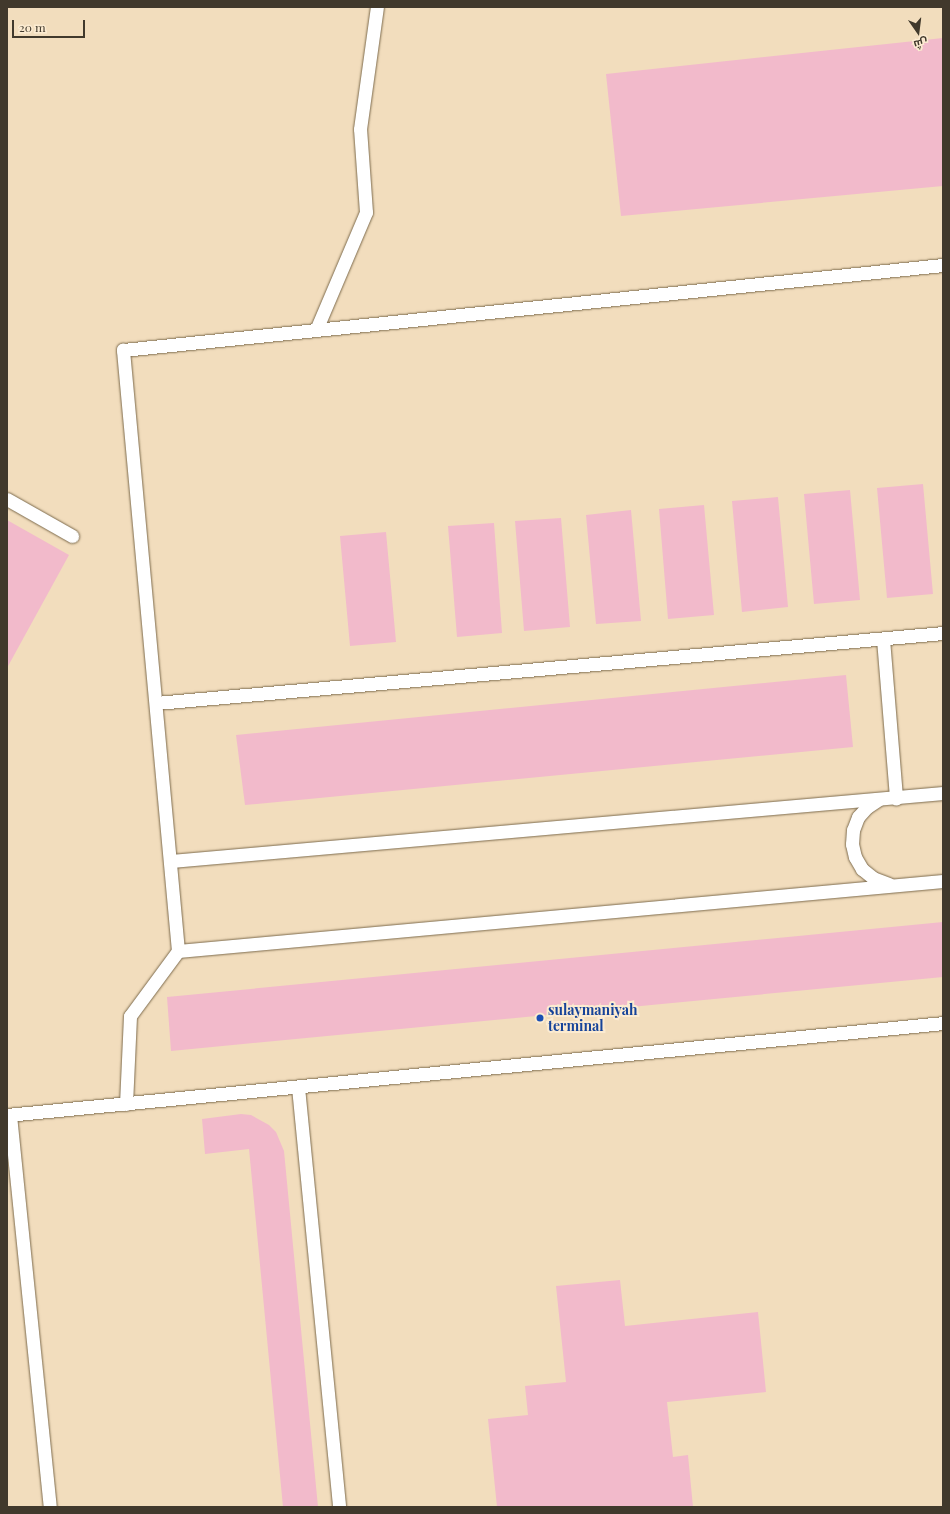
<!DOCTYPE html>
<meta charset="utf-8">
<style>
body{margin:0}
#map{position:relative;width:950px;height:1514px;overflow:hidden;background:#f2ddbd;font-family:"Playfair Display",Cairo,serif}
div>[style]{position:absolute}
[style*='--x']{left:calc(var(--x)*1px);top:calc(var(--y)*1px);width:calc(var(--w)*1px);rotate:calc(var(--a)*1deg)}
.building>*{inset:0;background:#f2bacb}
.roads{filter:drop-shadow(0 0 1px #7d6b4d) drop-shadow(0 0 1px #7d6b4d)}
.service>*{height:13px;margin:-6.5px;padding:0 6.5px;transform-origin:6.5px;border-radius:6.5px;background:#fff}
.dots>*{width:11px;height:11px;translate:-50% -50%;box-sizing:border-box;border:2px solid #fcebd1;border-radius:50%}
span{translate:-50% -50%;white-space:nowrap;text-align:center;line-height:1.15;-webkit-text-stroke:4px #fcebd1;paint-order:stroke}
.transit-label{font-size:14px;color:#164399;font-weight:700}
.left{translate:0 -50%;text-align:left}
.frame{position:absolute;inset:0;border:8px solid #41392c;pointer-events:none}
.north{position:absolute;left:898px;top:12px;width:40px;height:40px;-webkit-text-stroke:3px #fcebd1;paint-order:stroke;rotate:166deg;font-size:11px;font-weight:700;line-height:16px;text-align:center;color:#41392c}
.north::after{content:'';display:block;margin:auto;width:14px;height:18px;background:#41392c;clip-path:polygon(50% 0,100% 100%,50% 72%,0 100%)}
.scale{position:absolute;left:12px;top:20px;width:73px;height:18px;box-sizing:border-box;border:2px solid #41392c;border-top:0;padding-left:5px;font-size:12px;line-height:14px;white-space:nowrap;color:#41392c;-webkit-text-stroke:3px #fcebd1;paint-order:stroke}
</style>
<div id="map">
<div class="building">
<div style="clip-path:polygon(943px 38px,943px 186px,621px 216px,606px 74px)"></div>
<div style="clip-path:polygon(923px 484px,933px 594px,887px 598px,877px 488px)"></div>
<div style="clip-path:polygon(850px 490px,860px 600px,814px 604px,804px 494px)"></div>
<div style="clip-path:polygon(778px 497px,788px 607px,742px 612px,732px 501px)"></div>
<div style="clip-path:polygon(704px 505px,714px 615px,668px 619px,659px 509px)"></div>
<div style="clip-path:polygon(631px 510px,641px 621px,596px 624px,586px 515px)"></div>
<div style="clip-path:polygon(561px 518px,570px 627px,524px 631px,515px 521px)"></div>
<div style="clip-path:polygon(7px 520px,69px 555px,7px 668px)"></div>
<div style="clip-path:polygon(494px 523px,502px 633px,457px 637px,448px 526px)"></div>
<div style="clip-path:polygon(386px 532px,396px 642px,350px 646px,340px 536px)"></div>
<div style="clip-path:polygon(846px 675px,853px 747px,245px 805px,236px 735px)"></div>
<div style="clip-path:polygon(943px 922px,943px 977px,171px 1051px,167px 997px)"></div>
<div style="clip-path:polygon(241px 1114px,251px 1115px,269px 1125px,276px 1132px,284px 1151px,318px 1507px,283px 1507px,249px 1149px,205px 1154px,202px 1119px)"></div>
<div style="clip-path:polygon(620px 1280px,625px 1326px,758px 1312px,766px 1392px,667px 1402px,673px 1457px,688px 1455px,693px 1507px,497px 1507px,488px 1419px,528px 1415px,525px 1386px,566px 1382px,556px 1286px)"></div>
</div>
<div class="roads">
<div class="service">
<div style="--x:316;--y:330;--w:128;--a:-67"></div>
<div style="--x:366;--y:212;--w:83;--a:-94.1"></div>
<div style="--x:360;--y:129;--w:123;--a:-82.1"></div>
<div style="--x:7;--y:499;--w:75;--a:29.6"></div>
<div style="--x:883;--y:639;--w:160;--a:85.3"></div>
<div style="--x:156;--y:703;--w:790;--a:-5.08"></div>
<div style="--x:879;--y:799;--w:14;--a:146"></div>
<div style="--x:867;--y:807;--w:13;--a:132"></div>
<div style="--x:858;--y:817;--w:14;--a:111"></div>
<div style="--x:853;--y:830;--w:14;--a:94"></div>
<div style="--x:852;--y:844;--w:13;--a:77"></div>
<div style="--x:855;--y:857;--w:14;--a:60"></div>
<div style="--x:862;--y:869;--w:14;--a:39"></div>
<div style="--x:873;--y:878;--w:17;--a:21"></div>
<div style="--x:171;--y:861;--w:775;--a:-5.03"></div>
<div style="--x:178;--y:951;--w:768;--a:-5.23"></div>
<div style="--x:298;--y:1087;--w:422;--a:84.4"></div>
<div style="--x:126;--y:1104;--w:88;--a:-87.4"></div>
<div style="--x:130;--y:1016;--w:81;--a:-53.6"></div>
<div style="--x:178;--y:951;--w:604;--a:-95.23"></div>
<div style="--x:123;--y:350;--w:824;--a:-5.92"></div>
<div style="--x:7;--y:1115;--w:941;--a:-5.61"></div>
<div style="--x:10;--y:1115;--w:394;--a:84.2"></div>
</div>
</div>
<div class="dots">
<div style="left:540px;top:1018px;background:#1a4fb4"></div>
</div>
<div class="transit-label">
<span class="left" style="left:548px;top:1018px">sulaymaniyah<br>terminal</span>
</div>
<div class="frame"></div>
<div class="north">ش</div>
<div class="scale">20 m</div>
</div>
